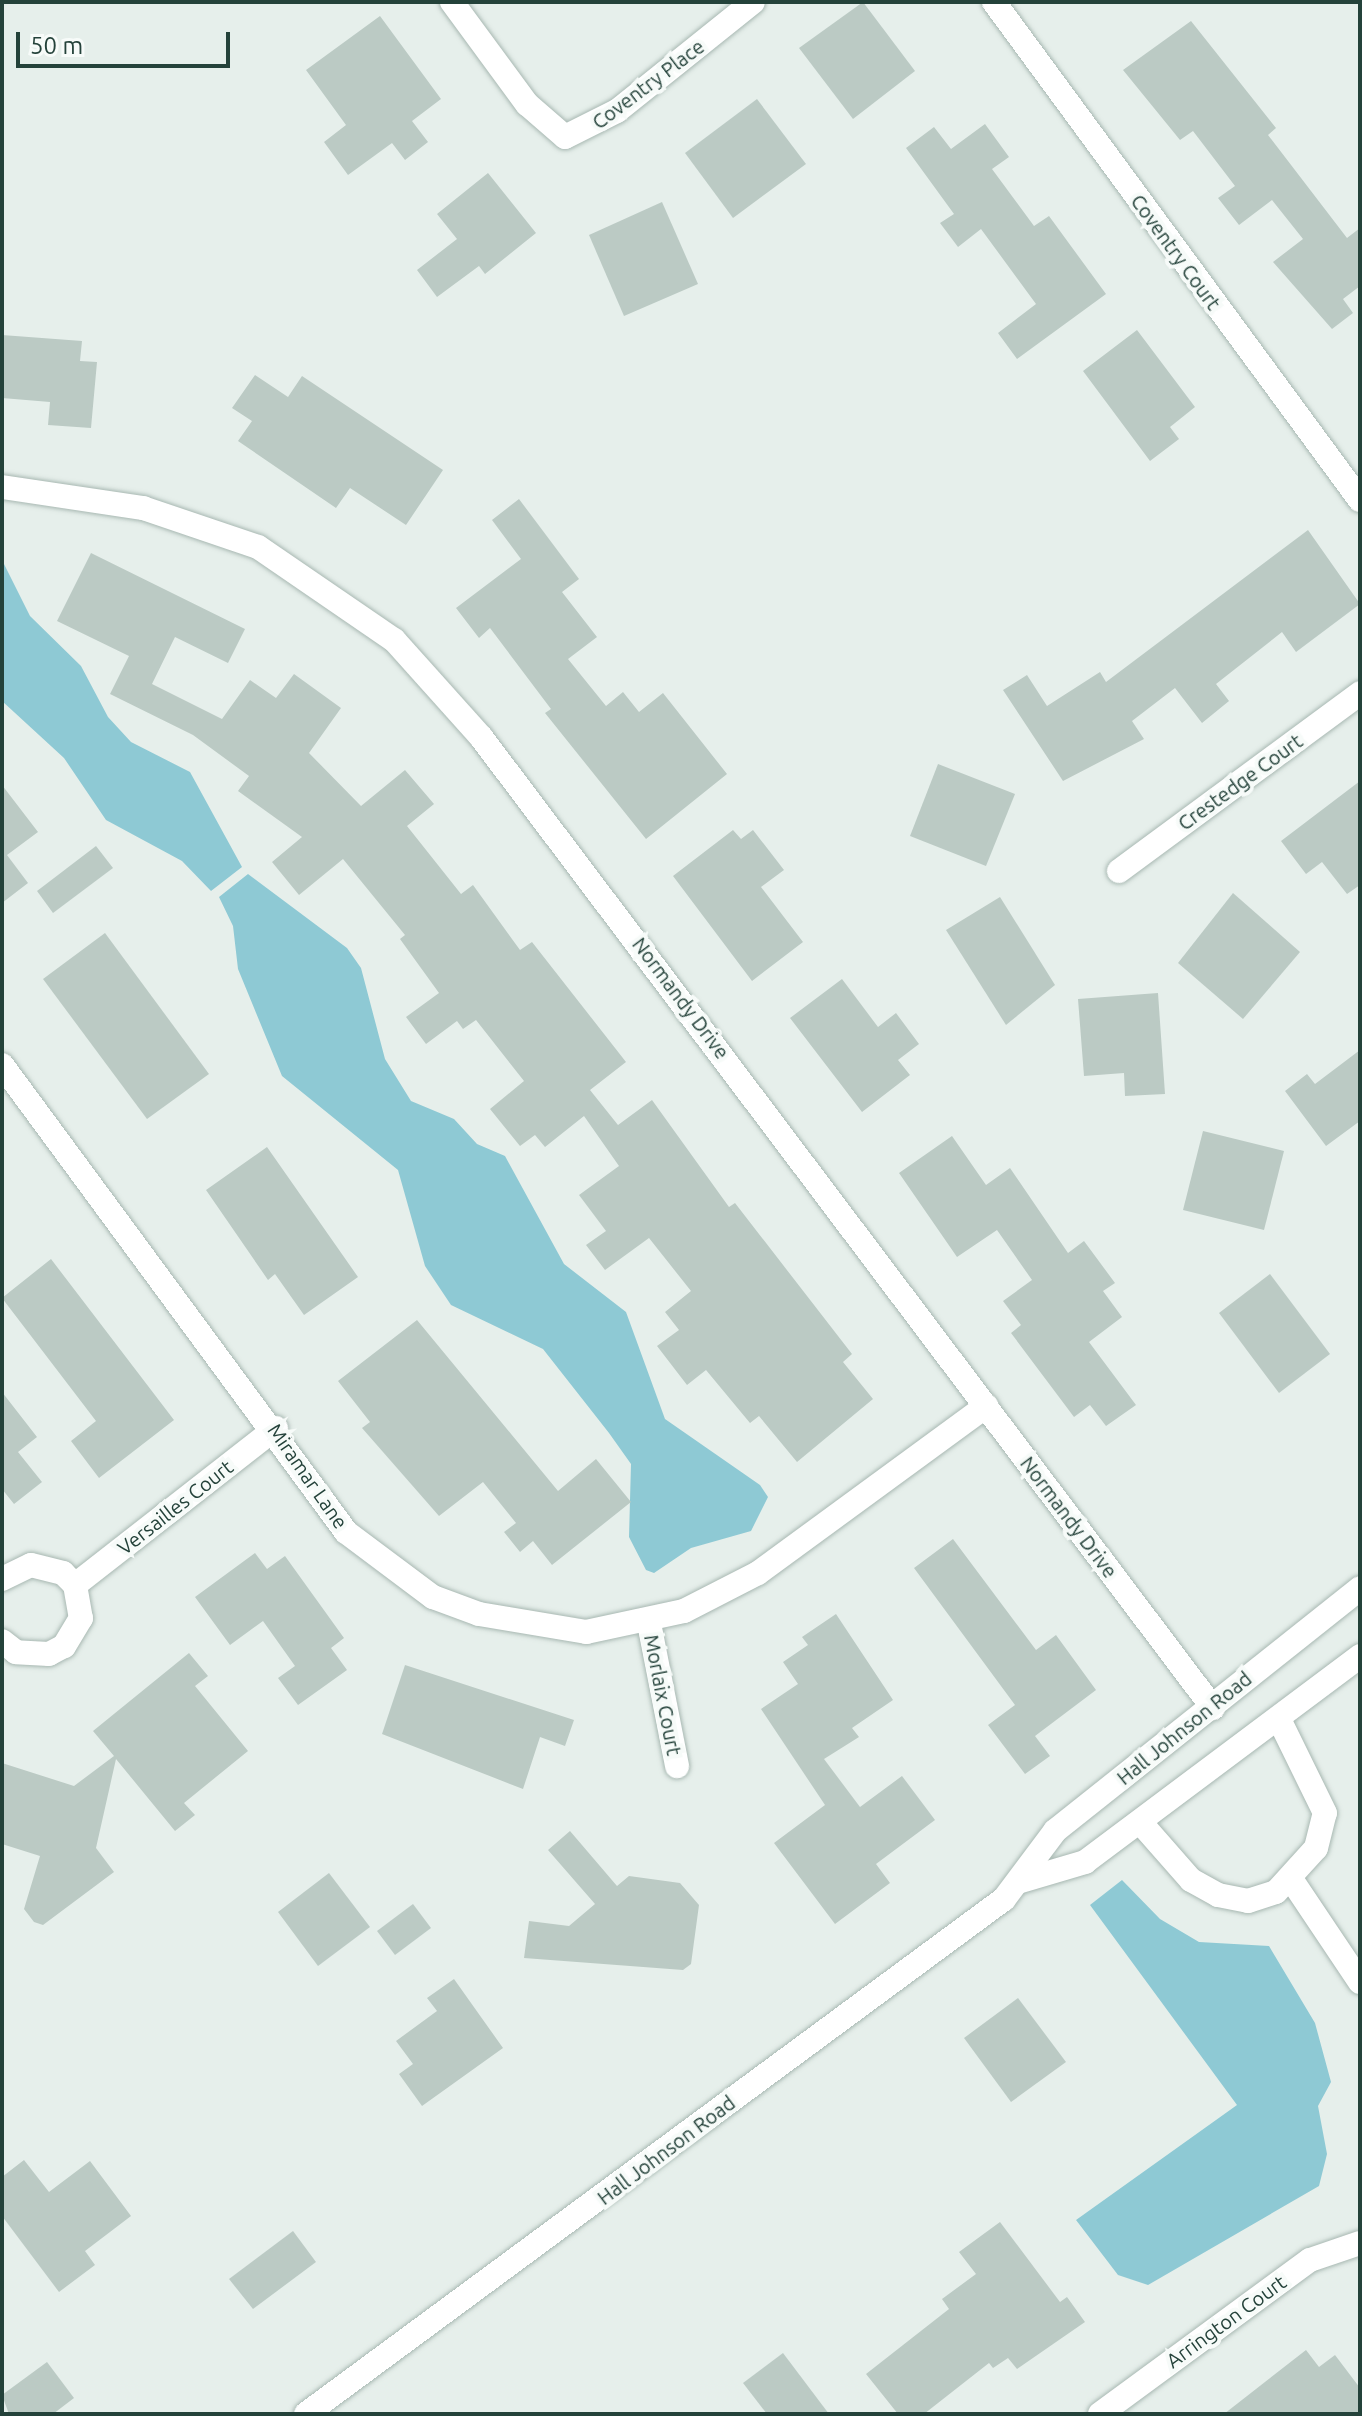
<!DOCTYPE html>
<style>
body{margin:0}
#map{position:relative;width:1362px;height:2416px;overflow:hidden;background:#e6efeb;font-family:Ubuntu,sans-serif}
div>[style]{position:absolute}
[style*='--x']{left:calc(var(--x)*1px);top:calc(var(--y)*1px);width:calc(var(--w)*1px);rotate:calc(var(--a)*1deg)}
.water>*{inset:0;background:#8ec9d4}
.building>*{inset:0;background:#bbcac4}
.roads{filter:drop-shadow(0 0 2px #a8b8b2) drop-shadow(0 0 2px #a8b8b2)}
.street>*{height:24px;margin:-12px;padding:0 12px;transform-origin:12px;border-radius:12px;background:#fff}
.secondary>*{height:24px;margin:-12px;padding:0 12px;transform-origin:12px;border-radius:12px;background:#fff}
span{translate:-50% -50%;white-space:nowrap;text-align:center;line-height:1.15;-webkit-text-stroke:8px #f7fbf9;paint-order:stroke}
.street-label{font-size:20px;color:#24423a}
.frame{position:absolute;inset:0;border:4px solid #24423a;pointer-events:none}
.scale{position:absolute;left:16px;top:32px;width:214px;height:36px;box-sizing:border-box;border:4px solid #24423a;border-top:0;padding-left:10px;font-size:24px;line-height:28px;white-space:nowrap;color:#24423a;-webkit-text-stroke:6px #f7fbf9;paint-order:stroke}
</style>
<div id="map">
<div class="water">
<div style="clip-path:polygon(2px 560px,30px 616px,81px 666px,108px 717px,131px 742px,190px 772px,242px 867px,211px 891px,182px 861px,106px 820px,64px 758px,2px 701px)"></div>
<div style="clip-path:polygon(248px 874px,347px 948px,361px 968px,385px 1059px,411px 1101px,454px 1119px,477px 1144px,505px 1156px,564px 1264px,626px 1312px,665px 1419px,760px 1485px,768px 1497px,751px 1531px,691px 1548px,654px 1573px,646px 1570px,629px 1537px,631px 1464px,609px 1433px,543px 1349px,451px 1305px,425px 1266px,398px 1170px,282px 1076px,238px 969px,233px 926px,219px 897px)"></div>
<div style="clip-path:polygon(1122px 1880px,1160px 1919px,1199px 1942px,1269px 1946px,1315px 2023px,1331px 2082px,1318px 2106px,1327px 2154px,1319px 2186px,1148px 2285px,1118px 2275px,1076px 2220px,1237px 2105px,1090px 1905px)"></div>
</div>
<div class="building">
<div style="clip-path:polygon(863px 2px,915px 71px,853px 119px,799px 48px)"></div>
<div style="clip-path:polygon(380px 16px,441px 99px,412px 121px,428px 142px,405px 160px,392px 143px,348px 175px,324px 142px,346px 125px,306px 70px)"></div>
<div style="clip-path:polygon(1191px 21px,1276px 128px,1268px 135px,1347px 238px,1360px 228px,1360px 286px,1343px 299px,1353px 313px,1332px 329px,1273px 262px,1303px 239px,1272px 200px,1239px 225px,1218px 198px,1235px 186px,1193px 131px,1180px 140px,1123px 70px)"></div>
<div style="clip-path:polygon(757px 99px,806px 164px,733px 218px,685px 153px)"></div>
<div style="clip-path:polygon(985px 124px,1009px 157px,992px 169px,1034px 226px,1049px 216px,1106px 294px,1017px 359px,998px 333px,1036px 304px,981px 229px,958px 247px,940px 223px,954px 214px,906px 148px,934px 127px,951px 149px)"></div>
<div style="clip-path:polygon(488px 173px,536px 233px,485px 274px,479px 266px,437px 297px,417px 270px,457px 239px,437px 214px)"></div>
<div style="clip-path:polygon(662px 202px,698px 284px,624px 316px,589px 235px)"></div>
<div style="clip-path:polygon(1137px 330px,1195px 407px,1170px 427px,1179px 439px,1150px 461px,1083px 371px)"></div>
<div style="clip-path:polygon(2px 335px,82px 341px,80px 361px,97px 362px,91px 428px,48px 425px,50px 402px,2px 398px)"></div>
<div style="clip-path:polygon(255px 375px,288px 397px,302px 376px,443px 470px,406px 525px,350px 488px,336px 508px,238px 441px,252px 421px,232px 408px)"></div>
<div style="clip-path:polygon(519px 499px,579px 579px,562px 592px,597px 637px,568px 659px,606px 706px,623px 692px,639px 712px,663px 693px,727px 774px,646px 839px,545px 713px,551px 709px,490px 628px,479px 638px,456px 608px,521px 559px,492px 520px)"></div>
<div style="clip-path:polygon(1308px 530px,1360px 604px,1296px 652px,1282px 632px,1216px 684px,1229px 701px,1202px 723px,1175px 688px,1132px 721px,1144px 739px,1063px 781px,1003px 690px,1027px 675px,1047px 706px,1100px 672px,1106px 682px)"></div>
<div style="clip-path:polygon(91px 553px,245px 629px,228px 663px,175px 637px,152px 684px,222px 719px,250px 680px,276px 698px,294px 674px,341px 708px,309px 753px,361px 806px,405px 770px,434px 804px,407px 826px,461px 894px,473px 885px,520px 950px,532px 942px,626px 1062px,590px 1090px,618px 1125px,652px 1100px,729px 1207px,735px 1203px,852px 1354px,843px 1362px,873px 1399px,797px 1462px,759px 1416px,750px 1423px,706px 1370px,687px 1385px,657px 1346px,679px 1330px,665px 1312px,691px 1291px,649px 1238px,605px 1270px,586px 1245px,606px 1231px,579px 1195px,619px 1166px,584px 1116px,545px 1147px,535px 1135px,520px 1146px,490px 1109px,524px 1081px,476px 1020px,463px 1029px,457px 1021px,426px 1044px,406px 1017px,439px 993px,400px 939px,405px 935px,343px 859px,299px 895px,272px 862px,302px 837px,238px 791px,249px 776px,193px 735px,110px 694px,129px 656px,57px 621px)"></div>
<div style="clip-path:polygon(938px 764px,1015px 794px,986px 866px,910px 836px)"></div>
<div style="clip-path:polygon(1360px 781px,1360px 885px,1347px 894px,1322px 862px,1306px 874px,1281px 841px)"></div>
<div style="clip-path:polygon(2px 785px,38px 832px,7px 855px,28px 883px,2px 903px)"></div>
<div style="clip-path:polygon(733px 830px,741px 839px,753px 830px,784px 870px,761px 887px,803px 942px,752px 981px,673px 876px)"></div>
<div style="clip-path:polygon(96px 846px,113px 868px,53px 913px,37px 891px)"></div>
<div style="clip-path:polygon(1233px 893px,1300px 952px,1243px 1019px,1178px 963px)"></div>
<div style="clip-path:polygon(1000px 897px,1055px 985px,1006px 1025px,946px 930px)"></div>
<div style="clip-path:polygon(105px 933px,209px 1074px,147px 1119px,43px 979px)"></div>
<div style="clip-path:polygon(842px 979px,878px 1027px,896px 1013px,919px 1044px,898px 1060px,910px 1075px,862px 1112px,790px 1018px)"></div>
<div style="clip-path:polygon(1158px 993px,1165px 1094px,1125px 1096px,1124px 1073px,1084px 1076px,1078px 999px)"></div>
<div style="clip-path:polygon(1360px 1050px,1360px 1121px,1326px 1146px,1285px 1091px,1307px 1074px,1315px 1084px)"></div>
<div style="clip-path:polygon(1203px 1131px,1284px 1151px,1264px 1230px,1183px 1210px)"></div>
<div style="clip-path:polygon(952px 1136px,986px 1185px,1010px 1168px,1068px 1253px,1084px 1241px,1115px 1283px,1103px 1291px,1122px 1317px,1089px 1342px,1136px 1405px,1106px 1426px,1090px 1405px,1074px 1417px,1011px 1333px,1021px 1325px,1003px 1301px,1032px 1280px,997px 1230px,957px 1257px,899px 1173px)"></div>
<div style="clip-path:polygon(267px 1147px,358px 1277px,304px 1315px,275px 1274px,268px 1280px,206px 1190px)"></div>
<div style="clip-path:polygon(51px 1259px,174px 1420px,99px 1478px,71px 1441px,96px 1421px,2px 1298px)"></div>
<div style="clip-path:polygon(1270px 1274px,1330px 1354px,1279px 1393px,1219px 1313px)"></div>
<div style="clip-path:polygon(417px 1320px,558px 1491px,596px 1459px,631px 1502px,552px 1565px,533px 1541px,520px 1552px,504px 1532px,516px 1523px,483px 1482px,439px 1516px,362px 1428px,370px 1422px,338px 1381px)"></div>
<div style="clip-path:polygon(2px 1392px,37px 1437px,18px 1452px,42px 1482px,14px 1504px,2px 1489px)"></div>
<div style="clip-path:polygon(953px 1539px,1036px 1650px,1056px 1635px,1096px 1690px,1035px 1736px,1050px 1756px,1025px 1774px,988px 1725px,1015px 1705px,914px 1568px)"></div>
<div style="clip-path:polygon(255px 1553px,267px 1569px,285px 1556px,344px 1638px,331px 1648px,347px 1670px,298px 1705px,278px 1678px,295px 1666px,263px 1621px,230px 1645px,195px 1597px)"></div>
<div style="clip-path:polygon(836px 1614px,893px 1700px,852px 1728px,859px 1737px,824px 1759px,860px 1807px,902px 1776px,935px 1820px,876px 1864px,890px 1883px,835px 1924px,774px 1843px,825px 1805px,761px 1709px,798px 1684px,783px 1662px,808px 1645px,802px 1637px)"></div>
<div style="clip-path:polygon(189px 1653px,208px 1676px,195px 1686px,248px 1751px,184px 1803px,195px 1815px,175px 1831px,116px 1759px,96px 1848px,114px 1872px,43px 1925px,34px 1922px,24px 1909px,40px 1856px,2px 1844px,2px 1763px,74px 1786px,114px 1756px,93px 1731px)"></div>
<div style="clip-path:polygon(405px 1665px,574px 1720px,565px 1746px,540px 1737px,523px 1789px,382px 1734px)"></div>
<div style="clip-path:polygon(570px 1831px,617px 1886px,629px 1876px,680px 1883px,699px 1905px,691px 1964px,683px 1970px,524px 1958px,529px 1921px,569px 1926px,595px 1904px,548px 1850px)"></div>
<div style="clip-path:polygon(329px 1873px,370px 1927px,318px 1966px,278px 1912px)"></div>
<div style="clip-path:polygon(413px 1904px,431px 1928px,395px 1955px,377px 1931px)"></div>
<div style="clip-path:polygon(454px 1979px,503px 2048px,422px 2106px,399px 2074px,413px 2064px,396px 2041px,437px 2011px,427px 1998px)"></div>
<div style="clip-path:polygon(1018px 1998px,1066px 2062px,1011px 2102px,964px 2038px)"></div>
<div style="clip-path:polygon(24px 2160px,49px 2192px,90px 2161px,131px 2216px,85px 2251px,95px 2265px,59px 2292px,2px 2216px,2px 2177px)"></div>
<div style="clip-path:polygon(1000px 2222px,1060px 2302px,1067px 2297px,1085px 2322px,1017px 2369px,1008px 2358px,993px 2368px,989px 2363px,924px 2414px,898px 2414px,866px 2374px,949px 2309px,942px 2299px,976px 2274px,959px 2252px)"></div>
<div style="clip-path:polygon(293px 2231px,316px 2262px,253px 2309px,229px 2279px)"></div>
<div style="clip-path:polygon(1306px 2350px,1319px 2367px,1335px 2355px,1360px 2388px,1360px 2414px,1224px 2414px)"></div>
<div style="clip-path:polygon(783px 2353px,829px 2414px,767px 2414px,743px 2383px)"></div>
<div style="clip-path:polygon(47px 2362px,74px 2398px,53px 2414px,9px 2414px,2px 2395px)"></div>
</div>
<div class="roads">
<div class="street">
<div style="--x:452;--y:2;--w:127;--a:53.7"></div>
<div style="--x:527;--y:104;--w:50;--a:41"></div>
<div style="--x:565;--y:137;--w:58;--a:-26.6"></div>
<div style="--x:617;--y:111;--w:174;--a:-38.7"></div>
<div style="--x:994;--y:2;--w:618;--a:53.69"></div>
<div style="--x:2;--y:487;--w:143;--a:8.5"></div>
<div style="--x:143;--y:508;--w:121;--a:18.7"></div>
<div style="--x:258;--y:547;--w:165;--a:34.4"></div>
<div style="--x:394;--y:640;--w:130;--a:48.1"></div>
<div style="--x:481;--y:737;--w:1216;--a:52.99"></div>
<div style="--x:1119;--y:871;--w:300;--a:-36.4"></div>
<div style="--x:2;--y:1065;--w:580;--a:53.62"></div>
<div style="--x:346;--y:1532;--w:109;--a:36.8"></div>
<div style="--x:433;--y:1597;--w:49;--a:20.3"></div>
<div style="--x:479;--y:1614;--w:109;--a:9.5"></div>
<div style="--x:586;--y:1632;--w:100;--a:-12.1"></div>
<div style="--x:684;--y:1611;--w:83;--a:-27.2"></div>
<div style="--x:758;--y:1573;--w:283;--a:-36.2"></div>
<div style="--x:2;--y:1579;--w:32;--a:-26"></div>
<div style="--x:31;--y:1565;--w:33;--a:14"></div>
<div style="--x:63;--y:1573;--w:17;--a:45"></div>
<div style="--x:75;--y:1585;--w:34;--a:80"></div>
<div style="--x:81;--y:1618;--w:33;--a:121"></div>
<div style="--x:64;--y:1646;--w:17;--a:152"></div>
<div style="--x:49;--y:1654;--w:33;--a:-177"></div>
<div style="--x:16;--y:1652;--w:18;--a:-142"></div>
<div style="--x:75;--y:1585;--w:255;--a:-38"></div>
<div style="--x:649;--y:1623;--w:146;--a:78.9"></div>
<div style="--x:1140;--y:1822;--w:77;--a:48.7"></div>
<div style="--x:1191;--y:1880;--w:31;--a:29"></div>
<div style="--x:1218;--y:1895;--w:31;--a:11"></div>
<div style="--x:1248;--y:1901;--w:29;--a:-18"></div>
<div style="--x:1276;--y:1892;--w:59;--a:-47.7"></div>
<div style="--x:1316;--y:1848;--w:36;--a:-76"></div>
<div style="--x:1325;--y:1813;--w:105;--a:-116.1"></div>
<div style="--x:1291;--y:1879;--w:124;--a:56.2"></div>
<div style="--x:1100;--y:2414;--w:260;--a:-36.3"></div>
<div style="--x:1310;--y:2260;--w:53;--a:-18.8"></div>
</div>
<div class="secondary">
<div style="--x:1021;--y:1881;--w:67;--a:-16.5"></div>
<div style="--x:1085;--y:1862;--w:344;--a:-36.8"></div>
<div style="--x:306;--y:2414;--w:867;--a:-36.42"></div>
<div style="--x:1004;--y:1899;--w:85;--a:-53.1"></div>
<div style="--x:1055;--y:1831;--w:390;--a:-38.5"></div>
</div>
</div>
<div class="street-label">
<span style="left:648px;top:84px;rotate:-37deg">Coventry Place</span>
<span style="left:1176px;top:252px;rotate:54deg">Coventry Court</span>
<span style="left:1240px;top:782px;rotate:-36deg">Crestedge Court</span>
<span style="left:681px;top:998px;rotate:53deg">Normandy Drive</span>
<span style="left:308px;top:1476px;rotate:55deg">Miramar Lane</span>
<span style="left:175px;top:1507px;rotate:-38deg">Versailles Court</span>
<span style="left:1069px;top:1517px;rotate:53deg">Normandy Drive</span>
<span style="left:663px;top:1695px;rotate:79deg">Morlaix Court</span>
<span style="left:1184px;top:1728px;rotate:-39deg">Hall Johnson Road</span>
<span style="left:666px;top:2150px;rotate:-37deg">Hall Johnson Road</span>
<span style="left:1226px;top:2321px;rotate:-36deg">Arrington Court</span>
</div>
<div class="frame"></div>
<div class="scale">50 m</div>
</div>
